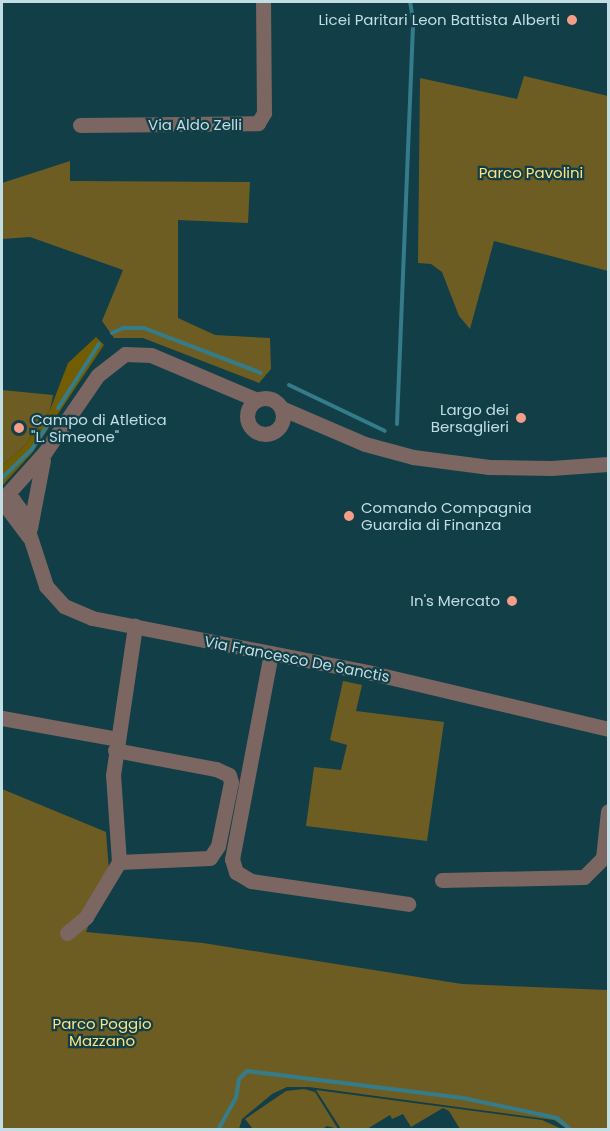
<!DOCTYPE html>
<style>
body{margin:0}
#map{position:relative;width:610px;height:1131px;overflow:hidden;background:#113e47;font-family:Poppins,sans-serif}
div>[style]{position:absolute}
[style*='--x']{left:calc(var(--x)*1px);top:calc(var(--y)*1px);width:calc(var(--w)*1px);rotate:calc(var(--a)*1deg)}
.green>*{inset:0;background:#6e5d23}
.forest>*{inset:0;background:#725d03}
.stream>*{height:4px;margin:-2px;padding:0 2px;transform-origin:2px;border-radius:2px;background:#357c8b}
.minor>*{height:15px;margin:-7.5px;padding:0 7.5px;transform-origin:7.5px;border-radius:7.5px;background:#7b6661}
.minor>.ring{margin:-7.5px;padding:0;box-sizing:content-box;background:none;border:15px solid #7b6661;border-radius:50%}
.dots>*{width:16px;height:16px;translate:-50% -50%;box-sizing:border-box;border:3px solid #113e47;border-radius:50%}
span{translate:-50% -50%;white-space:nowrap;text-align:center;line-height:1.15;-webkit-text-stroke:4.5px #113e47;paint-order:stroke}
.poi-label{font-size:15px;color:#c1dee4}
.right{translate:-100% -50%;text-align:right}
.left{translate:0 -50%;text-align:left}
.street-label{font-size:15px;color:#c1dee4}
.park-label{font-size:15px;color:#ffe280}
.frame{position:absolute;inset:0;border:3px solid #c1dee4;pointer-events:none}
</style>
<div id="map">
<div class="green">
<div style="clip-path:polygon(524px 76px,608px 96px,608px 271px,494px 241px,470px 329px,459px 316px,442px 272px,431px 264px,418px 263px,420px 78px,517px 99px)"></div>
<div style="clip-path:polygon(70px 161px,70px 181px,250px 182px,248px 223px,178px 220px,178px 318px,215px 335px,270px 338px,271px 369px,259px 383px,143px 338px,114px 338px,102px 321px,123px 270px,30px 237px,2px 239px,2px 183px)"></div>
<div style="clip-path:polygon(2px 390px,53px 395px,50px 410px,25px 445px,2px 466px)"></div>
<div style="clip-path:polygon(343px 681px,362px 685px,356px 711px,444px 722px,427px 841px,306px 826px,314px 767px,341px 770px,347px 745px,330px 740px)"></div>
<div style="clip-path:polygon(2px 789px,106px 832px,109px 871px,86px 932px,203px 943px,462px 984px,608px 990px,608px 1129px,567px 1129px,554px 1120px,309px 1087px,287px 1087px,272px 1094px,242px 1119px,239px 1129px,2px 1129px)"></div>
<div style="clip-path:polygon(304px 1089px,315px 1092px,338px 1129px,327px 1126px,321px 1130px,253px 1129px,245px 1119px,286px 1091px)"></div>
<div style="clip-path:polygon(316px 1090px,542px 1120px,562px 1129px,460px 1129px,449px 1111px,443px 1108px,411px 1127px,403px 1114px,392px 1119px,390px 1115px,367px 1129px,341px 1129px)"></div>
</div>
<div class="forest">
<div style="clip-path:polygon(96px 337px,104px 345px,32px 453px,2px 486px,2px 466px,25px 445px,50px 410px,68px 363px)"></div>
</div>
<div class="stream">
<div style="--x:112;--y:333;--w:12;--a:-24"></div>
<div style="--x:123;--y:328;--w:21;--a:0"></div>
<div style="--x:144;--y:328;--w:125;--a:21"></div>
<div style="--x:289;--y:385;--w:106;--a:25.6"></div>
<div style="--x:58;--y:408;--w:76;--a:-57.4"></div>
<div style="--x:397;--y:424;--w:404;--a:-87.7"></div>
<div style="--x:413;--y:20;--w:18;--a:-99"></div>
<div style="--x:2;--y:478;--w:42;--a:-44"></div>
<div style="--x:32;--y:449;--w:37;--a:-57"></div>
<div style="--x:218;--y:1130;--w:37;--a:-61"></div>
<div style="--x:236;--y:1098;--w:19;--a:-81"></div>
<div style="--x:239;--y:1079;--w:11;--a:-45"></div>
<div style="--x:247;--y:1071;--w:218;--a:7.1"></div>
<div style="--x:463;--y:1098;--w:96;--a:12"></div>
<div style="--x:557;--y:1118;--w:18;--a:41"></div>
</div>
<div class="minor">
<div style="--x:80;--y:125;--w:178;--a:-0.6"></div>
<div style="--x:258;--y:123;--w:12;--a:-59"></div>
<div style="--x:264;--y:113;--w:111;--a:-90.5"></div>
<div class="ring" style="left:247px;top:398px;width:21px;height:21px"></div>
<div style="--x:281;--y:408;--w:91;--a:23.2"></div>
<div style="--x:365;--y:444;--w:50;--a:15.2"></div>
<div style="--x:413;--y:457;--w:77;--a:7.5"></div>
<div style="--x:489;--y:467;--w:62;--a:0.9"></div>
<div style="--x:551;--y:468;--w:57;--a:-4"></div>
<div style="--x:2;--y:500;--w:64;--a:-48.1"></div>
<div style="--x:45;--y:452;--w:93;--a:-55.5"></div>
<div style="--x:98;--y:375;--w:34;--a:-38"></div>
<div style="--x:125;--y:354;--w:26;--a:2"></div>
<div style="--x:151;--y:355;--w:115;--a:23"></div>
<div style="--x:30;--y:528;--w:69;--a:-79.2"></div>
<div style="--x:29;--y:537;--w:39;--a:-127"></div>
<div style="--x:6;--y:506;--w:9;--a:-96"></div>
<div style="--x:5;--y:497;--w:9;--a:21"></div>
<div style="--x:13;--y:500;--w:15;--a:53"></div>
<div style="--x:22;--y:512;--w:78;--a:72"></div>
<div style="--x:46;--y:586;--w:27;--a:48"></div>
<div style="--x:64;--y:606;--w:30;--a:23"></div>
<div style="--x:92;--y:618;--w:285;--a:11.1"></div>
<div style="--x:372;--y:673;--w:243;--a:13.3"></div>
<div style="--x:271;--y:653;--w:210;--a:100.7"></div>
<div style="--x:232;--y:859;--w:14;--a:73"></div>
<div style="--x:236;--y:872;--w:17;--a:31"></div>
<div style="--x:251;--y:881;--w:159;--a:8.3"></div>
<div style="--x:2;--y:718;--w:117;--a:10.3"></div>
<div style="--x:115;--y:750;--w:103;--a:10.7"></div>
<div style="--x:216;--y:769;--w:14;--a:25"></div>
<div style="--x:229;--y:775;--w:7;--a:74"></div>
<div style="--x:231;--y:782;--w:65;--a:101.5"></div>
<div style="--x:218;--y:846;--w:14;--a:124"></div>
<div style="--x:210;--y:858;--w:91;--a:177.5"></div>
<div style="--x:442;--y:880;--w:142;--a:-1.2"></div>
<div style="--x:584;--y:877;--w:27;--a:-45"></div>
<div style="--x:603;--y:858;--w:47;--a:-83.9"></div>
<div style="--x:67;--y:933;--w:25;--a:-40"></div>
<div style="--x:86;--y:917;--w:64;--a:-59"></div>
<div style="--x:119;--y:862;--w:87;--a:-93.9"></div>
<div style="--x:113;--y:775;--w:151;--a:-81.6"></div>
</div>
<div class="dots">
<div style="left:572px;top:20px;background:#f49e8a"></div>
<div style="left:521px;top:418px;background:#f49e8a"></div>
<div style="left:19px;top:428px;background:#f49e8a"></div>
<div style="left:349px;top:516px;background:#f49e8a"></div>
<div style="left:512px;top:601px;background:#f49e8a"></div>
</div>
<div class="poi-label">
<span class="right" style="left:560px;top:20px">Licei Paritari Leon Battista Alberti</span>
<span class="right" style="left:509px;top:418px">Largo dei<br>Bersaglieri</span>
<span class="left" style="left:31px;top:428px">Campo di Atletica<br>"L. Simeone"</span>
<span class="left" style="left:361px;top:516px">Comando Compagnia<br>Guardia di Finanza</span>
<span class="right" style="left:500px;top:601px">In's Mercato</span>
</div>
<div class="street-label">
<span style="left:195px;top:125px">Via Aldo Zelli</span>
<span style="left:297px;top:659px;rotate:11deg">Via Francesco De Sanctis</span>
</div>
<div class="park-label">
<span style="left:531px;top:173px">Parco Pavolini</span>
<span style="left:102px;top:1032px">Parco Poggio<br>Mazzano</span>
</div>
<div class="frame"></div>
</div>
